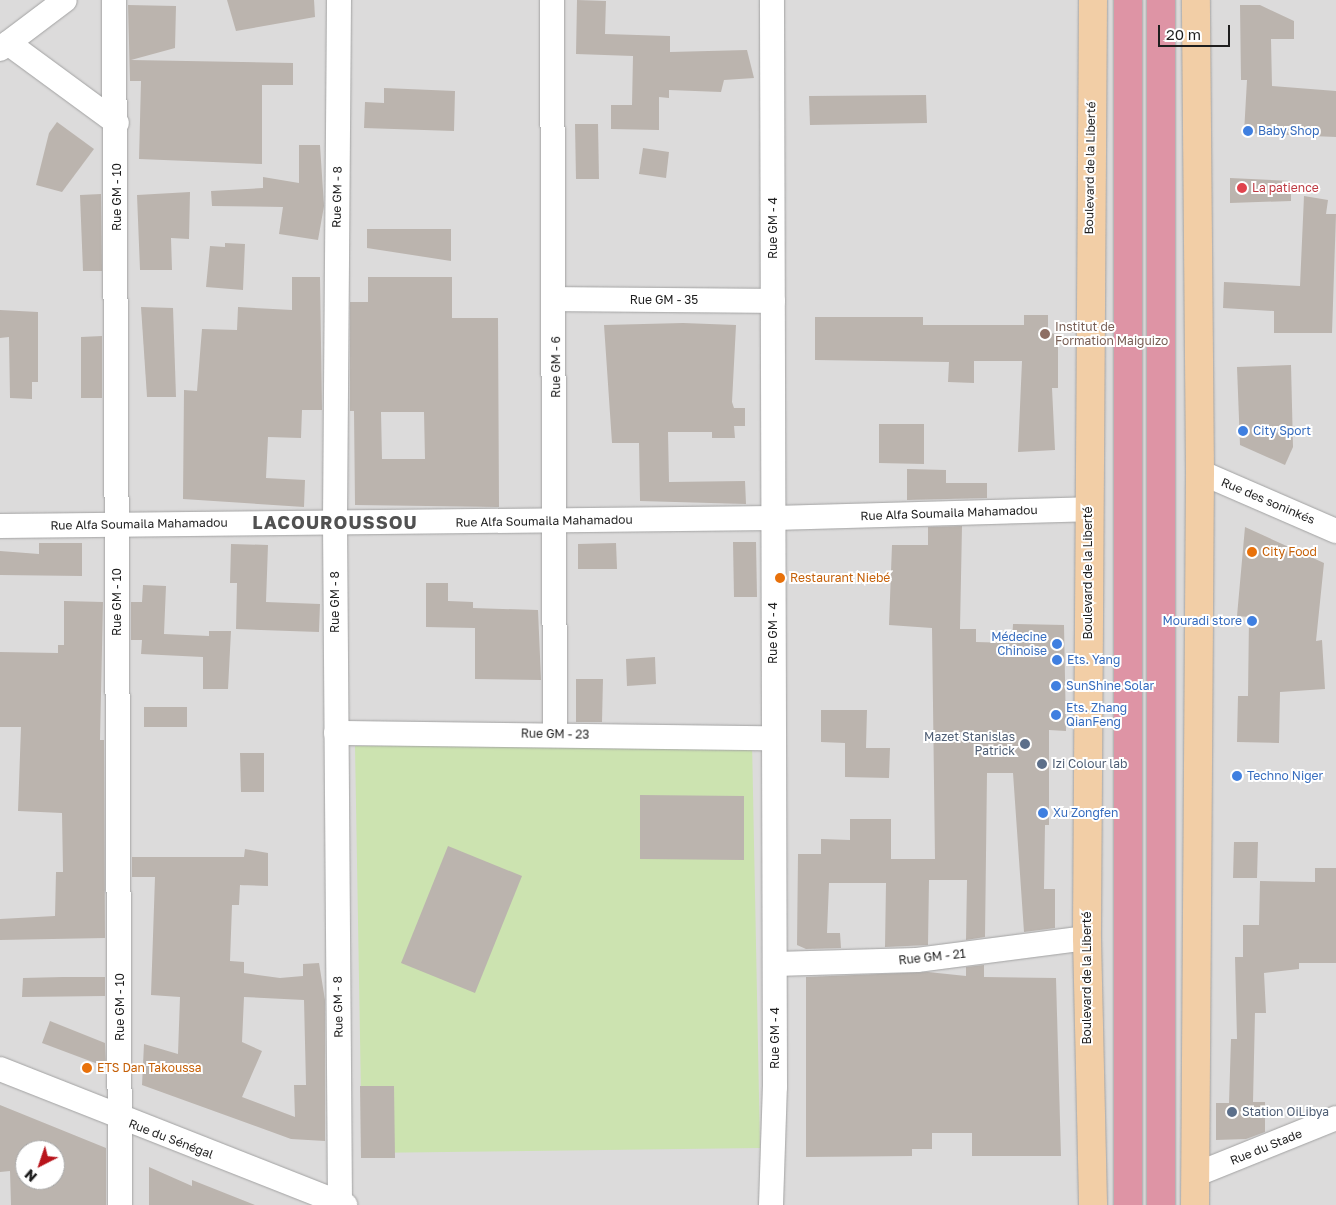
<!DOCTYPE html>
<meta charset="utf-8">
<style>
body{margin:0}
#map{position:relative;width:1336px;height:1205px;overflow:hidden;background:#eeebe5;font-family:"Golos Text",sans-serif}
div>[style]{position:absolute}
[style*='--x']{left:calc(var(--x)*1px);top:calc(var(--y)*1px);width:calc(var(--w)*1px);rotate:calc(var(--a)*1deg)}
.residential>*{inset:0;background:#dcdbdb}
.grass>*{inset:0;background:#cce3b0}
.building>*{inset:0;background:#bbb4ae}
.roads{filter:drop-shadow(0 0 1px #a2a2a2) drop-shadow(0 0 1px #a2a2a2)}
.minor>*{height:24px;margin:-12px;padding:0 12px;transform-origin:12px;border-radius:12px;background:#fff}
.major>*{height:28px;margin:-14px;padding:0 14px;transform-origin:14px;border-radius:14px;background:#f2cea6}
.highway>*{height:28px;margin:-14px;padding:0 14px;transform-origin:14px;border-radius:14px;background:#de94a5}
.dots>*{width:14px;height:14px;translate:-50% -50%;box-sizing:border-box;border:2px solid #fff;border-radius:50%}
span{translate:-50% -50%;white-space:nowrap;text-align:center;line-height:1.15;-webkit-text-stroke:4px #fff;paint-order:stroke}
.shop-label{font-size:12px;color:#366cbe}
.left{translate:0 -50%;text-align:left}
.right{translate:-100% -50%;text-align:right}
.street-label{font-size:12px;color:#1e1e1e}
.health-label{font-size:12px;color:#be3a42}
.education-label{font-size:12px;color:#785e54}
.food-label{font-size:12px;color:#c56008}
.service-label{font-size:12px;color:#4e5e75}
.district-label{font-size:18px;color:#515151;font-weight:700;letter-spacing:1px}
.north{position:absolute;left:15px;top:1140px;width:50px;height:50px;box-sizing:border-box;background:#fff;border:1px solid #a5a5a5;border-radius:50%;rotate:221deg;font-size:14px;font-weight:700;line-height:20px;text-align:center;color:#1e1e1e}
.north::after{content:'';display:block;margin:auto;width:18px;height:22px;background:#b8141b;clip-path:polygon(50% 0,100% 100%,50% 72%,0 100%)}
.scale{position:absolute;left:1158px;top:25px;width:72px;height:22px;box-sizing:border-box;border:2px solid #1e1e1e;border-top:0;padding-left:6px;font-size:15px;line-height:18px;white-space:nowrap;color:#1e1e1e;-webkit-text-stroke:4px #fff;paint-order:stroke}
</style>
<div id="map">
<div class="residential">
<div style="clip-path:polygon(evenodd,0 0,1336px 0,1336px 1205px,0 1205px,0 0,25px 1150px,55px 1150px,55px 1180px,25px 1180px,25px 1150px)"></div>
</div>
<div class="grass">
<div style="clip-path:polygon(752px 741px,760px 1148px,362px 1153px,355px 746px)"></div>
</div>
<div class="building">
<div style="clip-path:polygon(227px 0,314px 0,315px 17px,236px 31px)"></div>
<div style="clip-path:polygon(577px 0,606px 1px,605px 34px,670px 36px,670px 52px,747px 50px,754px 78px,724px 80px,721px 92px,669px 90px,669px 98px,659px 97px,659px 130px,611px 129px,611px 105px,632px 105px,633px 56px,576px 54px)"></div>
<div style="clip-path:polygon(128px 5px,176px 6px,175px 48px,131px 60px,293px 63px,293px 85px,262px 85px,262px 164px,139px 159px,141px 81px,130px 81px)"></div>
<div style="clip-path:polygon(1240px 5px,1260px 5px,1294px 21px,1294px 39px,1271px 39px,1272px 86px,1336px 91px,1336px 137px,1244px 133px,1247px 80px,1241px 80px)"></div>
<div style="clip-path:polygon(384px 88px,455px 91px,454px 131px,364px 128px,365px 102px,384px 103px)"></div>
<div style="clip-path:polygon(926px 95px,927px 123px,810px 125px,809px 96px)"></div>
<div style="clip-path:polygon(57px 122px,94px 149px,62px 192px,36px 185px,49px 133px)"></div>
<div style="clip-path:polygon(575px 124px,598px 124px,599px 179px,576px 179px)"></div>
<div style="clip-path:polygon(299px 145px,320px 145px,324px 206px,318px 240px,279px 234px,283px 207px,212px 206px,211px 191px,263px 188px,263px 177px,299px 183px)"></div>
<div style="clip-path:polygon(643px 148px,669px 152px,666px 178px,639px 174px)"></div>
<div style="clip-path:polygon(1230px 178px,1291px 181px,1291px 201px,1230px 203px)"></div>
<div style="clip-path:polygon(190px 192px,189px 239px,171px 238px,172px 270px,140px 270px,137px 195px)"></div>
<div style="clip-path:polygon(101px 194px,102px 271px,83px 271px,80px 195px)"></div>
<div style="clip-path:polygon(1304px 196px,1328px 200px,1326px 214px,1336px 214px,1332px 333px,1274px 333px,1274px 311px,1223px 308px,1224px 282px,1300px 286px)"></div>
<div style="clip-path:polygon(367px 229px,451px 229px,451px 261px,367px 248px)"></div>
<div style="clip-path:polygon(225px 243px,245px 244px,243px 290px,206px 287px,210px 246px,225px 247px)"></div>
<div style="clip-path:polygon(292px 277px,320px 277px,322px 410px,302px 410px,301px 438px,268px 437px,266px 478px,305px 480px,304px 507px,183px 499px,184px 390px,197px 391px,202px 329px,237px 330px,238px 307px,292px 310px)"></div>
<div style="clip-path:polygon(evenodd,368px 277px,452px 277px,452px 318px,498px 318px,499px 507px,355px 505px,354px 411px,350px 411px,350px 302px,368px 302px,368px 277px,381px 412px,424px 412px,425px 459px,382px 459px,381px 412px)"></div>
<div style="clip-path:polygon(141px 307px,173px 308px,176px 397px,147px 397px)"></div>
<div style="clip-path:polygon(0 310px,38px 312px,38px 382px,32px 382px,32px 399px,10px 398px,9px 337px,0 338px)"></div>
<div style="clip-path:polygon(1024px 315px,1048px 315px,1048px 333px,1058px 334px,1058px 388px,1052px 388px,1055px 450px,1018px 452px,1022px 361px,974px 361px,974px 383px,948px 382px,949px 362px,815px 360px,815px 317px,923px 317px,923px 325px,1024px 325px)"></div>
<div style="clip-path:polygon(683px 323px,736px 325px,732px 402px,734px 408px,745px 408px,745px 426px,734px 426px,735px 438px,712px 438px,712px 432px,668px 432px,669px 482px,745px 481px,746px 504px,640px 501px,639px 443px,612px 443px,604px 325px)"></div>
<div style="clip-path:polygon(102px 336px,102px 398px,81px 398px,81px 337px)"></div>
<div style="clip-path:polygon(1291px 365px,1293px 447px,1285px 465px,1240px 445px,1237px 367px)"></div>
<div style="clip-path:polygon(879px 424px,924px 424px,924px 464px,879px 463px)"></div>
<div style="clip-path:polygon(907px 469px,946px 470px,946px 483px,987px 483px,987px 498px,907px 500px)"></div>
<div style="clip-path:polygon(962px 526px,960px 629px,976px 629px,976px 642px,1012px 643px,1013px 624px,1064px 625px,1066px 731px,1049px 730px,1049px 825px,1045px 825px,1044px 889px,1055px 889px,1055px 928px,1024px 932px,1013px 773px,987px 773px,985px 937px,966px 940px,967px 880px,929px 880px,928px 945px,885px 947px,886px 883px,829px 883px,827px 933px,840px 933px,841px 948px,806px 949px,797px 945px,798px 854px,821px 854px,821px 839px,850px 840px,850px 819px,891px 819px,891px 859px,935px 859px,932px 628px,889px 625px,892px 545px,928px 545px,928px 527px)"></div>
<div style="clip-path:polygon(1245px 527px,1324px 563px,1316px 641px,1322px 640px,1325px 689px,1280px 692px,1279px 743px,1237px 742px,1238px 696px,1248px 696px,1249px 617px,1237px 616px)"></div>
<div style="clip-path:polygon(733px 542px,756px 542px,757px 597px,734px 597px)"></div>
<div style="clip-path:polygon(39px 543px,82px 543px,82px 576px,0 575px,0 551px,39px 554px)"></div>
<div style="clip-path:polygon(616px 543px,617px 569px,578px 569px,578px 544px)"></div>
<div style="clip-path:polygon(231px 544px,268px 545px,266px 602px,320px 604px,319px 632px,236px 629px,237px 583px,230px 583px)"></div>
<div style="clip-path:polygon(426px 583px,448px 583px,448px 601px,473px 602px,473px 608px,538px 610px,541px 680px,475px 679px,475px 628px,426px 627px)"></div>
<div style="clip-path:polygon(143px 585px,166px 586px,164px 634px,209px 636px,209px 631px,231px 631px,228px 689px,203px 689px,203px 657px,141px 654px,142px 640px,131px 640px,131px 602px,142px 602px)"></div>
<div style="clip-path:polygon(64px 601px,103px 602px,100px 740px,104px 740px,105px 938px,0 940px,0 919px,55px 916px,56px 872px,63px 872px,62px 813px,18px 811px,21px 727px,0 727px,0 652px,58px 653px,58px 645px,64px 645px)"></div>
<div style="clip-path:polygon(655px 657px,656px 684px,627px 686px,626px 659px)"></div>
<div style="clip-path:polygon(576px 679px,603px 679px,602px 722px,576px 722px)"></div>
<div style="clip-path:polygon(144px 707px,187px 707px,187px 727px,144px 727px)"></div>
<div style="clip-path:polygon(821px 710px,867px 710px,866px 748px,890px 748px,889px 778px,845px 777px,845px 743px,821px 742px)"></div>
<div style="clip-path:polygon(240px 753px,264px 753px,264px 792px,241px 792px)"></div>
<div style="clip-path:polygon(640px 795px,744px 796px,744px 860px,640px 859px)"></div>
<div style="clip-path:polygon(1234px 842px,1258px 842px,1257px 878px,1233px 878px)"></div>
<div style="clip-path:polygon(448px 846px,522px 876px,475px 993px,401px 963px)"></div>
<div style="clip-path:polygon(evenodd,245px 849px,268px 853px,268px 886px,240px 885px,239px 905px,232px 905px,230px 961px,244px 962px,244px 973px,280px 978px,303px 976px,303px 964px,319px 963px,325px 1000px,325px 1141px,291px 1139px,142px 1085px,144px 1044px,178px 1054px,180px 997px,151px 995px,155px 877px,132px 877px,132px 857px,244px 857px,245px 849px,244px 997px,304px 1000px,306px 1085px,294px 1085px,295px 1117px,242px 1097px,262px 1051px,242px 1042px,244px 997px)"></div>
<div style="clip-path:polygon(1315px 868px,1336px 868px,1336px 963px,1299px 963px,1299px 969px,1264px 973px,1266px 1013px,1255px 1013px,1253px 1102px,1265px 1102px,1265px 1132px,1246px 1139px,1216px 1140px,1216px 1103px,1229px 1103px,1231px 1039px,1237px 1039px,1235px 957px,1243px 957px,1243px 925px,1259px 925px,1260px 881px,1315px 882px)"></div>
<div style="clip-path:polygon(984px 965px,984px 977px,1056px 978px,1061px 1156px,972px 1156px,972px 1133px,932px 1133px,932px 1149px,912px 1149px,912px 1156px,806px 1157px,806px 977px,928px 972px,966px 976px,966px 967px)"></div>
<div style="clip-path:polygon(63px 977px,105px 977px,105px 996px,22px 997px,23px 978px)"></div>
<div style="clip-path:polygon(50px 1021px,105px 1043px,106px 1067px,42px 1043px)"></div>
<div style="clip-path:polygon(360px 1086px,394px 1086px,395px 1158px,361px 1158px)"></div>
<div style="clip-path:polygon(evenodd,0 1105px,106px 1148px,106px 1205px,11px 1205px,10px 1171px,0 1172px,0 1105px,25px 1150px,55px 1150px,55px 1180px,25px 1180px,25px 1150px)"></div>
<div style="clip-path:polygon(149px 1167px,192px 1186px,192px 1180px,255px 1205px,149px 1205px)"></div>
</div>
<div class="roads">
<div class="minor">
<div style="--x:114;--y:0;--w:1205;--a:89.71"></div>
<div style="--x:339;--y:0;--w:522;--a:90.44"></div>
<div style="--x:335;--y:522;--w:682;--a:89.58"></div>
<div style="--x:552;--y:0;--w:733;--a:89.77"></div>
<div style="--x:8;--y:43;--w:135;--a:36.3"></div>
<div style="--x:0;--y:49;--w:81;--a:-37"></div>
<div style="--x:556;--y:299;--w:217;--a:0.5"></div>
<div style="--x:1200;--y:472;--w:148;--a:23.5"></div>
<div style="--x:0;--y:526;--w:774;--a:-0.59"></div>
<div style="--x:774;--y:518;--w:314;--a:-1.6"></div>
<div style="--x:336;--y:733;--w:437;--a:0.7"></div>
<div style="--x:775;--y:964;--w:142;--a:-1.6"></div>
<div style="--x:917;--y:960;--w:171;--a:-7.4"></div>
<div style="--x:0;--y:1069;--w:371;--a:21.5"></div>
<div style="--x:1195;--y:1175;--w:152;--a:-22"></div>
<div style="--x:771;--y:1205;--w:118;--a:-88.1"></div>
<div style="--x:775;--y:1087;--w:1087;--a:-90.16"></div>
</div>
<div class="major">
<div style="--x:1093;--y:0;--w:938;--a:90.37"></div>
<div style="--x:1087;--y:938;--w:267;--a:88.7"></div>
<div style="--x:1195;--y:1205;--w:733;--a:-89.61"></div>
<div style="--x:1200;--y:472;--w:472;--a:-90.5"></div>
</div>
<div class="highway">
<div style="--x:1128;--y:1205;--w:1205;--a:-90"></div>
<div style="--x:1161;--y:1205;--w:1205;--a:-90"></div>
</div>
</div>
<div class="dots">
<div style="left:1248px;top:131px;background:#3f7fe0"></div>
<div style="left:1242px;top:188px;background:#e0444e"></div>
<div style="left:1045px;top:334px;background:#8d6e63"></div>
<div style="left:1243px;top:431px;background:#3f7fe0"></div>
<div style="left:1252px;top:552px;background:#e8710a"></div>
<div style="left:780px;top:578px;background:#e8710a"></div>
<div style="left:1252px;top:621px;background:#3f7fe0"></div>
<div style="left:1057px;top:644px;background:#3f7fe0"></div>
<div style="left:1057px;top:660px;background:#3f7fe0"></div>
<div style="left:1056px;top:686px;background:#3f7fe0"></div>
<div style="left:1056px;top:715px;background:#3f7fe0"></div>
<div style="left:1025px;top:744px;background:#5c6f8a"></div>
<div style="left:1042px;top:764px;background:#5c6f8a"></div>
<div style="left:1237px;top:776px;background:#3f7fe0"></div>
<div style="left:1043px;top:813px;background:#3f7fe0"></div>
<div style="left:87px;top:1068px;background:#e8710a"></div>
<div style="left:1232px;top:1112px;background:#5c6f8a"></div>
</div>
<div class="shop-label">
<span class="left" style="left:1258px;top:131px">Baby Shop</span>
<span class="left" style="left:1253px;top:431px">City Sport</span>
<span class="right" style="left:1242px;top:621px">Mouradi store</span>
<span class="right" style="left:1047px;top:644px">Médecine<br>Chinoise</span>
<span class="left" style="left:1067px;top:660px">Ets. Yang</span>
<span class="left" style="left:1066px;top:686px">SunShine Solar</span>
<span class="left" style="left:1066px;top:715px">Ets. Zhang<br>QianFeng</span>
<span class="left" style="left:1247px;top:776px">Techno Niger</span>
<span class="left" style="left:1053px;top:813px">Xu Zongfen</span>
</div>
<div class="street-label">
<span style="left:1090px;top:168px;rotate:-89deg">Boulevard de la Liberté</span>
<span style="left:117px;top:197px;rotate:-90deg">Rue GM - 10</span>
<span style="left:337px;top:197px;rotate:-89deg">Rue GM - 8</span>
<span style="left:773px;top:228px;rotate:-90deg">Rue GM - 4</span>
<span style="left:664px;top:300px">Rue GM - 35</span>
<span style="left:556px;top:367px;rotate:-90deg">Rue GM - 6</span>
<span style="left:1268px;top:501px;rotate:23deg">Rue des soninkés</span>
<span style="left:949px;top:513px;rotate:-2deg">Rue Alfa Soumaila Mahamadou</span>
<span style="left:544px;top:521px;rotate:-1deg">Rue Alfa Soumaila Mahamadou</span>
<span style="left:139px;top:524px;rotate:-1deg">Rue Alfa Soumaila Mahamadou</span>
<span style="left:1088px;top:573px;rotate:-90deg">Boulevard de la Liberté</span>
<span style="left:117px;top:602px;rotate:-90deg">Rue GM - 10</span>
<span style="left:335px;top:602px;rotate:-90deg">Rue GM - 8</span>
<span style="left:773px;top:633px;rotate:-90deg">Rue GM - 4</span>
<span style="left:555px;top:734px;rotate:1deg">Rue GM - 23</span>
<span style="left:932px;top:957px;rotate:-6deg">Rue GM - 21</span>
<span style="left:1087px;top:978px;rotate:-90deg">Boulevard de la Liberté</span>
<span style="left:120px;top:1007px;rotate:-90deg">Rue GM - 10</span>
<span style="left:338px;top:1007px;rotate:-91deg">Rue GM - 8</span>
<span style="left:775px;top:1038px;rotate:-90deg">Rue GM - 4</span>
<span style="left:171px;top:1139px;rotate:21deg">Rue du Sénégal</span>
<span style="left:1266px;top:1147px;rotate:-22deg">Rue du Stade</span>
</div>
<div class="health-label">
<span class="left" style="left:1252px;top:188px">La patience</span>
</div>
<div class="education-label">
<span class="left" style="left:1055px;top:334px">Institut de<br>Formation Maiguizo</span>
</div>
<div class="food-label">
<span class="left" style="left:1262px;top:552px">City Food</span>
<span class="left" style="left:790px;top:578px">Restaurant Niebé</span>
<span class="left" style="left:97px;top:1068px">ETS Dan Takoussa</span>
</div>
<div class="service-label">
<span class="right" style="left:1015px;top:744px">Mazet Stanislas<br>Patrick</span>
<span class="left" style="left:1052px;top:764px">Izi Colour lab</span>
<span class="left" style="left:1242px;top:1112px">Station OiLibya</span>
</div>
<div class="district-label">
<span style="left:335px;top:522px">LACOUROUSSOU</span>
</div>
<div class="north">N</div>
<div class="scale">20 m</div>
</div>
